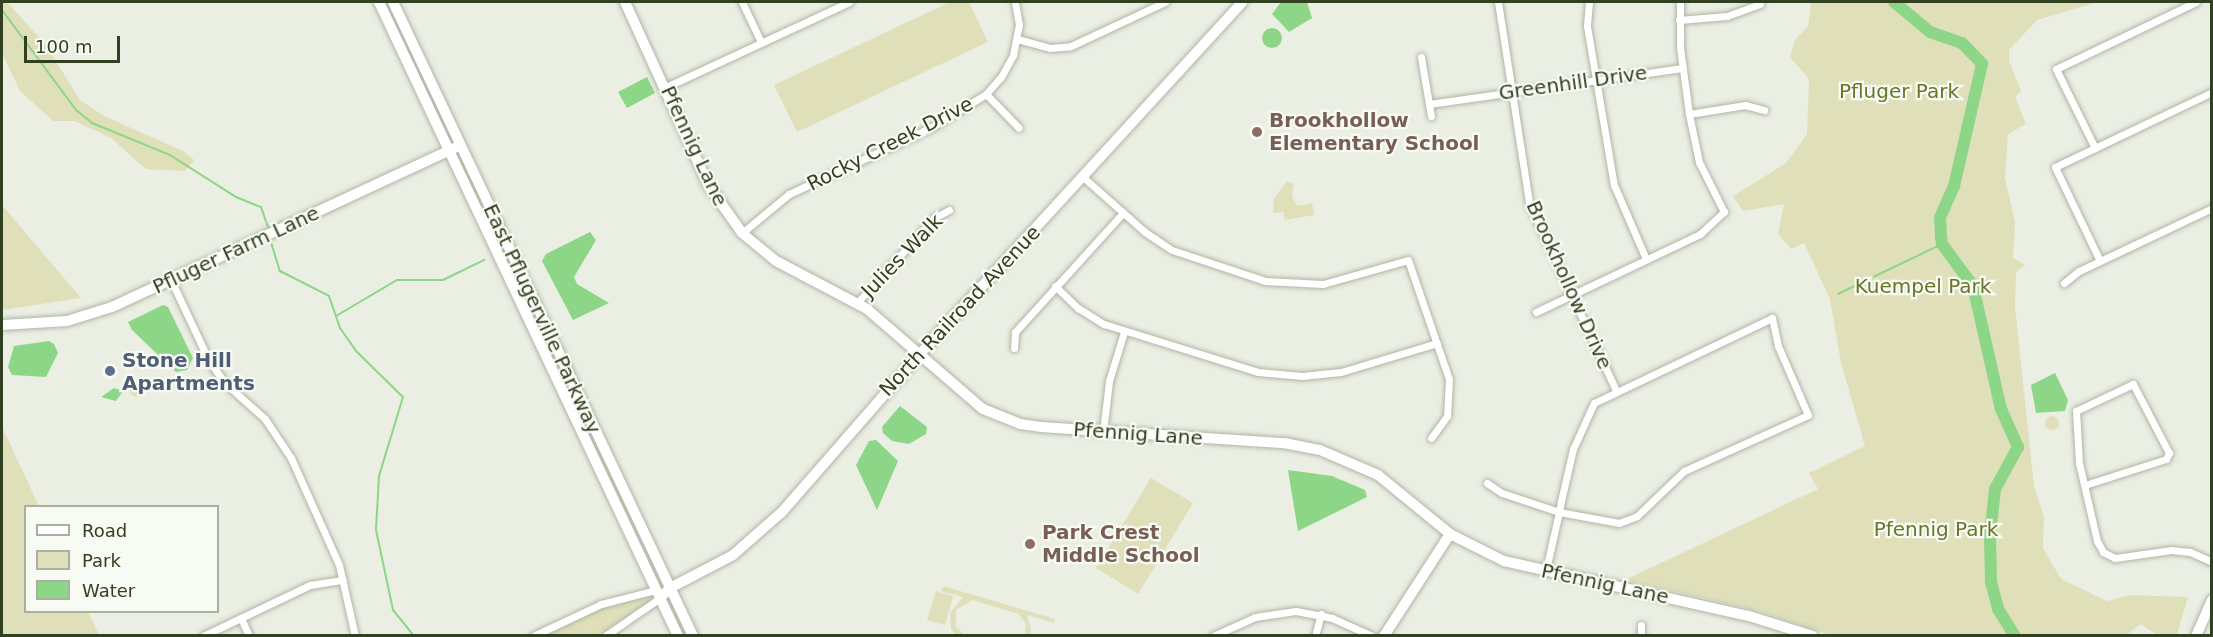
<!DOCTYPE html>
<style>
body{margin:0}
#map{position:relative;width:2213px;height:637px;overflow:hidden;background:#eaeee3;font-family:"DejaVu Sans",sans-serif}
div>[style]{position:absolute}
[style*='--x']{left:calc(var(--x)*1px);top:calc(var(--y)*1px);width:calc(var(--w)*1px);rotate:calc(var(--a)*1deg)}
.green>*{inset:0;background:#dfe0ba}
.round{border-radius:50%}
.water>*{inset:0;background:#8dd687}
.stream>*{height:2px;margin:-1px;padding:0 1px;transform-origin:1px;border-radius:1px;background:#8dd687}
.river>*{height:12px;margin:-6px;padding:0 6px;transform-origin:6px;border-radius:6px;background:#8dd687}
.roads{filter:drop-shadow(0 0 2px #afb6a5) drop-shadow(0 0 2px #afb6a5)}
.street>*{height:7px;margin:-3.5px;padding:0 3.5px;transform-origin:3.5px;border-radius:3.5px;background:#fff}
.secondary>*{height:10px;margin:-5px;padding:0 5px;transform-origin:5px;border-radius:5px;background:#fff}
.dots>*{width:16px;height:16px;translate:-50% -50%;box-sizing:border-box;border:3px solid #f8faf4;border-radius:50%}
span{translate:-50% -50%;white-space:nowrap;text-align:center;line-height:1.15;-webkit-text-stroke:4.5px #f8faf4;paint-order:stroke}
.street-label{font-size:20px;color:#314021}
.park-label{font-size:20px;color:#697527}
.education-label{font-size:20px;color:#785e54;font-weight:700}
.left{translate:0 -50%;text-align:left}
.service-label{font-size:20px;color:#4e5e75;font-weight:700}
.frame{position:absolute;inset:0;border:3px solid #314021;pointer-events:none}
.legend{position:absolute;left:24px;top:505px;width:195px;height:108px;box-sizing:border-box;background:#f8faf4;border:2px solid #a8b0a0;margin:0;padding:8px 10px;list-style:none;font-size:18px;color:#314021}
.legend li{display:flex;align-items:center;gap:12px;height:30px}
.legend b{width:30px;border:2px solid #a8b0a0}
.scale{position:absolute;left:24px;top:36px;width:96px;height:27px;box-sizing:border-box;border:3px solid #314021;border-top:0;padding-left:8px;font-size:18px;line-height:21px;white-space:nowrap;color:#314021;-webkit-text-stroke:4px #f8faf4;paint-order:stroke}
</style>
<div id="map">
<div class="green">
<div style="clip-path:polygon(2px 2px,7px 2px,46px 45px,80px 100px,104px 116px,183px 151px,194px 160px,185px 171px,146px 169px,111px 138px,75px 121px,53px 121px,20px 91px,2px 53px)"></div>
<div style="clip-path:polygon(950px 2px,969px 2px,988px 42px,797px 132px,774px 85px)"></div>
<div style="clip-path:polygon(1811px 2px,2098px 2px,2037px 20px,2009px 50px,2009px 61px,2021px 91px,2015px 97px,2026px 124px,2008px 134px,2005px 178px,2015px 223px,2013px 258px,2025px 265px,2016px 272px,2015px 307px,2034px 486px,2044px 517px,2043px 548px,2061px 579px,2107px 601px,2130px 595px,2188px 597px,2177px 635px,2157px 635px,2141px 624px,2125px 636px,1830px 635px,1763px 612px,1625px 580px,1818px 489px,1809px 473px,1865px 446px,1841px 363px,1830px 299px,1804px 243px,1791px 249px,1778px 234px,1784px 204px,1743px 211px,1733px 196px,1786px 163px,1807px 134px,1809px 79px,1790px 57px,1795px 40px,1808px 26px)"></div>
<div style="clip-path:polygon(1287px 181px,1294px 184px,1292px 196px,1297px 206px,1312px 203px,1314px 215px,1285px 220px,1283px 212px,1273px 213px,1274px 199px)"></div>
<div style="clip-path:polygon(2px 205px,81px 298px,2px 310px)"></div>
<div class="round" style="left:130px;top:383px;width:14px;height:14px"></div>
<div class="round" style="left:2045px;top:416px;width:14px;height:14px"></div>
<div style="clip-path:polygon(2px 427px,39px 506px,26px 506px,26px 612px,88px 612px,99px 635px,2px 635px)"></div>
<div style="clip-path:polygon(1151px 478px,1193px 503px,1138px 594px,1096px 568px)"></div>
<div style="clip-path:polygon(943px 586px,1055px 619px,1054px 623px,1027px 615px,1031px 629px,1030px 635px,1025px 635px,1026px 625px,1019px 614px,972px 600px,956px 610px,956px 627px,965px 635px,957px 635px,951px 629px,950px 613px,963px 597px,941px 591px)"></div>
<div style="clip-path:polygon(936px 591px,953px 596px,945px 625px,927px 620px)"></div>
<div style="clip-path:polygon(647px 594px,651px 601px,598px 635px,539px 636px,592px 611px)"></div>
</div>
<div class="water">
<div style="clip-path:polygon(1281px 2px,1307px 2px,1312px 18px,1289px 32px,1272px 14px)"></div>
<div class="round" style="left:1262px;top:28px;width:20px;height:20px"></div>
<div style="clip-path:polygon(647px 77px,655px 93px,627px 108px,618px 92px)"></div>
<div style="clip-path:polygon(590px 232px,596px 240px,574px 277px,577px 284px,609px 303px,573px 320px,542px 261px,546px 254px)"></div>
<div style="clip-path:polygon(163px 305px,168px 307px,193px 358px,187px 370px,176px 372px,132px 330px,128px 322px)"></div>
<div style="clip-path:polygon(49px 341px,54px 344px,58px 353px,46px 377px,12px 375px,8px 367px,14px 346px)"></div>
<div style="clip-path:polygon(2055px 373px,2068px 400px,2065px 411px,2036px 413px,2031px 385px)"></div>
<div style="clip-path:polygon(114px 388px,123px 391px,116px 401px,101px 397px)"></div>
<div style="clip-path:polygon(900px 406px,927px 427px,926px 434px,909px 444px,892px 441px,883px 433px,882px 427px)"></div>
<div style="clip-path:polygon(876px 440px,898px 461px,877px 510px,856px 465px,869px 441px)"></div>
<div style="clip-path:polygon(1288px 470px,1332px 476px,1365px 490px,1367px 497px,1298px 531px)"></div>
</div>
<div class="stream">
<div style="--x:2;--y:10;--w:124;--a:53.5"></div>
<div style="--x:76;--y:110;--w:21;--a:39"></div>
<div style="--x:92;--y:123;--w:84;--a:22.3"></div>
<div style="--x:170;--y:155;--w:78;--a:32.5"></div>
<div style="--x:236;--y:197;--w:27;--a:22"></div>
<div style="--x:261;--y:207;--w:24;--a:71"></div>
<div style="--x:270;--y:239;--w:34;--a:73"></div>
<div style="--x:280;--y:271;--w:55;--a:27"></div>
<div style="--x:329;--y:296;--w:34;--a:71"></div>
<div style="--x:340;--y:328;--w:28;--a:55"></div>
<div style="--x:356;--y:351;--w:66;--a:44.4"></div>
<div style="--x:403;--y:397;--w:83;--a:106.9"></div>
<div style="--x:379;--y:476;--w:54;--a:93.2"></div>
<div style="--x:376;--y:530;--w:82;--a:78"></div>
<div style="--x:393;--y:610;--w:33;--a:51"></div>
<div style="--x:1838;--y:294;--w:115;--a:-25.7"></div>
<div style="--x:336;--y:316;--w:71;--a:-30.5"></div>
<div style="--x:397;--y:280;--w:46;--a:0"></div>
<div style="--x:443;--y:280;--w:46;--a:-26"></div>
</div>
<div class="river">
<div style="--x:1894;--y:2;--w:47;--a:39.8"></div>
<div style="--x:1930;--y:32;--w:34;--a:19"></div>
<div style="--x:1962;--y:43;--w:29;--a:46"></div>
<div style="--x:1982;--y:64;--w:125;--a:102.9"></div>
<div style="--x:1954;--y:186;--w:35;--a:114"></div>
<div style="--x:1940;--y:218;--w:19;--a:87"></div>
<div style="--x:1941;--y:237;--w:7;--a:82"></div>
<div style="--x:1942;--y:244;--w:52;--a:53.6"></div>
<div style="--x:1973;--y:286;--w:126;--a:77.2"></div>
<div style="--x:2001;--y:409;--w:42;--a:65.9"></div>
<div style="--x:2018;--y:447;--w:48;--a:118.7"></div>
<div style="--x:1995;--y:489;--w:46;--a:96.2"></div>
<div style="--x:1990;--y:535;--w:47;--a:88.8"></div>
<div style="--x:1991;--y:582;--w:28;--a:75"></div>
<div style="--x:1998;--y:609;--w:32;--a:58"></div>
</div>
<div class="roads">
<div class="street">
<div style="--x:742;--y:2;--w:44;--a:64.6"></div>
<div style="--x:1498;--y:2;--w:203;--a:81.2"></div>
<div style="--x:1529;--y:203;--w:206;--a:65.1"></div>
<div style="--x:1589;--y:2;--w:24;--a:95"></div>
<div style="--x:1587;--y:26;--w:161;--a:80.4"></div>
<div style="--x:1614;--y:185;--w:81;--a:66.6"></div>
<div style="--x:1679;--y:20;--w:48;--a:-4.8"></div>
<div style="--x:1727;--y:16;--w:35;--a:-20"></div>
<div style="--x:1017;--y:39;--w:34;--a:15"></div>
<div style="--x:1050;--y:48;--w:21;--a:-5"></div>
<div style="--x:1071;--y:46;--w:104;--a:-25.1"></div>
<div style="--x:1421;--y:57;--w:60;--a:80.4"></div>
<div style="--x:666;--y:87;--w:202;--a:-24.9"></div>
<div style="--x:986;--y:94;--w:47;--a:45.9"></div>
<div style="--x:1429;--y:104;--w:256;--a:-8.1"></div>
<div style="--x:1689;--y:114;--w:57;--a:-9.1"></div>
<div style="--x:1745;--y:105;--w:20;--a:15"></div>
<div style="--x:2095;--y:148;--w:88;--a:-116.3"></div>
<div style="--x:2056;--y:69;--w:155;--a:-25.6"></div>
<div style="--x:1083;--y:177;--w:83;--a:41.6"></div>
<div style="--x:1145;--y:232;--w:32;--a:34"></div>
<div style="--x:1172;--y:250;--w:98;--a:18.4"></div>
<div style="--x:1265;--y:281;--w:58;--a:3"></div>
<div style="--x:1323;--y:284;--w:88;--a:-15.8"></div>
<div style="--x:1408;--y:260;--w:126;--a:71"></div>
<div style="--x:1449;--y:379;--w:37;--a:93"></div>
<div style="--x:1447;--y:416;--w:27;--a:126"></div>
<div style="--x:742;--y:233;--w:61;--a:-39.7"></div>
<div style="--x:789;--y:194;--w:158;--a:-25.1"></div>
<div style="--x:932;--y:127;--w:63;--a:-31.4"></div>
<div style="--x:986;--y:94;--w:23;--a:-49"></div>
<div style="--x:1001;--y:77;--w:25;--a:-61"></div>
<div style="--x:1013;--y:55;--w:31;--a:-79"></div>
<div style="--x:1019;--y:25;--w:23;--a:-100"></div>
<div style="--x:2100;--y:261;--w:104;--a:-115.6"></div>
<div style="--x:2055;--y:167;--w:174;--a:-25.5"></div>
<div style="--x:171;--y:280;--w:89;--a:64.9"></div>
<div style="--x:209;--y:361;--w:29;--a:54"></div>
<div style="--x:226;--y:384;--w:52;--a:41.9"></div>
<div style="--x:265;--y:419;--w:47;--a:56.3"></div>
<div style="--x:291;--y:458;--w:117;--a:65.8"></div>
<div style="--x:339;--y:565;--w:73;--a:77.3"></div>
<div style="--x:2064;--y:283;--w:19;--a:-39"></div>
<div style="--x:2079;--y:271;--w:147;--a:-25.3"></div>
<div style="--x:1055;--y:286;--w:32;--a:44"></div>
<div style="--x:1078;--y:308;--w:31;--a:32"></div>
<div style="--x:1104;--y:324;--w:161;--a:17.3"></div>
<div style="--x:1258;--y:372;--w:44;--a:5.2"></div>
<div style="--x:1302;--y:376;--w:39;--a:-6"></div>
<div style="--x:1341;--y:372;--w:100;--a:-16.8"></div>
<div style="--x:857;--y:303;--w:115;--a:-47.8"></div>
<div style="--x:934;--y:218;--w:17;--a:-28"></div>
<div style="--x:1536;--y:312;--w:182;--a:-25.4"></div>
<div style="--x:1700;--y:234;--w:33;--a:-43"></div>
<div style="--x:1724;--y:212;--w:56;--a:-116.6"></div>
<div style="--x:1699;--y:162;--w:49;--a:-101.8"></div>
<div style="--x:1689;--y:114;--w:68;--a:-97.7"></div>
<div style="--x:1680;--y:47;--w:45;--a:-90"></div>
<div style="--x:1014;--y:348;--w:16;--a:-86"></div>
<div style="--x:1015;--y:332;--w:161;--a:-47.8"></div>
<div style="--x:1103;--y:432;--w:51;--a:-83.3"></div>
<div style="--x:1109;--y:381;--w:51;--a:-73"></div>
<div style="--x:1487;--y:483;--w:18;--a:34"></div>
<div style="--x:1502;--y:493;--w:60;--a:18.4"></div>
<div style="--x:1559;--y:512;--w:61;--a:10.4"></div>
<div style="--x:1619;--y:523;--w:19;--a:-21"></div>
<div style="--x:1637;--y:516;--w:65;--a:-43.8"></div>
<div style="--x:1684;--y:471;--w:136;--a:-24.3"></div>
<div style="--x:1808;--y:415;--w:75;--a:-113.5"></div>
<div style="--x:1778;--y:346;--w:29;--a:-102"></div>
<div style="--x:1772;--y:318;--w:197;--a:154.5"></div>
<div style="--x:1594;--y:403;--w:51;--a:114.5"></div>
<div style="--x:1573;--y:449;--w:53;--a:103"></div>
<div style="--x:1561;--y:501;--w:11;--a:100"></div>
<div style="--x:1559;--y:512;--w:50;--a:102.7"></div>
<div style="--x:1548;--y:561;--w:11;--a:105"></div>
<div style="--x:2085;--y:485;--w:85;--a:-17.8"></div>
<div style="--x:2166;--y:459;--w:7;--a:-63"></div>
<div style="--x:2169;--y:453;--w:78;--a:-117.6"></div>
<div style="--x:2133;--y:384;--w:63;--a:154.7"></div>
<div style="--x:2076;--y:411;--w:52;--a:86.7"></div>
<div style="--x:2079;--y:463;--w:80;--a:77"></div>
<div style="--x:2097;--y:541;--w:13;--a:61"></div>
<div style="--x:2103;--y:552;--w:13;--a:27"></div>
<div style="--x:2115;--y:558;--w:57;--a:-8.1"></div>
<div style="--x:2171;--y:550;--w:19;--a:6"></div>
<div style="--x:2190;--y:552;--w:24;--a:24"></div>
<div style="--x:241;--y:618;--w:20;--a:66"></div>
<div style="--x:203;--y:636;--w:119;--a:-25.5"></div>
<div style="--x:310;--y:585;--w:33;--a:-9"></div>
<div style="--x:533;--y:636;--w:75;--a:-25.2"></div>
<div style="--x:601;--y:604;--w:57;--a:-14.3"></div>
<div style="--x:605;--y:636;--w:67;--a:-34.6"></div>
<div style="--x:1213;--y:636;--w:46;--a:-24.3"></div>
<div style="--x:1255;--y:617;--w:41;--a:-8.3"></div>
<div style="--x:1296;--y:611;--w:37;--a:11"></div>
<div style="--x:1332;--y:618;--w:44;--a:24.2"></div>
<div style="--x:1315;--y:636;--w:23;--a:-75"></div>
<div style="--x:1641;--y:636;--w:11;--a:-90"></div>
</div>
<div class="secondary">
<div style="--x:379;--y:2;--w:701;--a:64.75"></div>
<div style="--x:393;--y:2;--w:701;--a:64.68"></div>
<div style="--x:625;--y:2;--w:202;--a:65.5"></div>
<div style="--x:709;--y:186;--w:57;--a:54.9"></div>
<div style="--x:742;--y:233;--w:44;--a:39.5"></div>
<div style="--x:776;--y:261;--w:103;--a:27.8"></div>
<div style="--x:867;--y:309;--w:153;--a:40.8"></div>
<div style="--x:983;--y:409;--w:40;--a:22"></div>
<div style="--x:1020;--y:424;--w:21;--a:8"></div>
<div style="--x:1041;--y:427;--w:244;--a:3.8"></div>
<div style="--x:1284;--y:443;--w:37;--a:11"></div>
<div style="--x:1320;--y:450;--w:63;--a:23.3"></div>
<div style="--x:1378;--y:475;--w:93;--a:39.3"></div>
<div style="--x:1450;--y:534;--w:60;--a:26.6"></div>
<div style="--x:1504;--y:561;--w:251;--a:12.7"></div>
<div style="--x:1749;--y:616;--w:67;--a:17.4"></div>
<div style="--x:2;--y:325;--w:65;--a:-3.5"></div>
<div style="--x:67;--y:321;--w:47;--a:-17.3"></div>
<div style="--x:112;--y:307;--w:378;--a:-24.9"></div>
<div style="--x:660;--y:598;--w:14;--a:-45"></div>
<div style="--x:670;--y:588;--w:71;--a:-27.6"></div>
<div style="--x:733;--y:555;--w:65;--a:-41.3"></div>
<div style="--x:782;--y:512;--w:210;--a:-48.9"></div>
<div style="--x:920;--y:354;--w:477;--a:-47.5"></div>
<div style="--x:1384;--y:636;--w:121;--a:-57.1"></div>
<div style="--x:2196;--y:636;--w:39;--a:-66"></div>
</div>
</div>
<div class="dots">
<div style="left:1257px;top:132px;background:#8d6e63"></div>
<div style="left:110px;top:371px;background:#5c6f8a"></div>
<div style="left:1030px;top:544px;background:#8d6e63"></div>
</div>
<div class="street-label">
<span style="left:1573px;top:83px;rotate:-8deg">Greenhill Drive</span>
<span style="left:890px;top:144px;rotate:-27deg">Rocky Creek Drive</span>
<span style="left:694px;top:146px;rotate:65deg">Pfennig Lane</span>
<span style="left:236px;top:250px;rotate:-25deg">Pfluger Farm Lane</span>
<span style="left:902px;top:256px;rotate:-46deg">Julies Walk</span>
<span style="left:1569px;top:285px;rotate:66deg">Brookhollow Drive</span>
<span style="left:960px;top:311px;rotate:-47deg">North Railroad Avenue</span>
<span style="left:542px;top:319px;rotate:65deg">East Pflugerville Parkway</span>
<span style="left:1138px;top:434px;rotate:4deg">Pfennig Lane</span>
<span style="left:1605px;top:584px;rotate:12deg">Pfennig Lane</span>
</div>
<div class="park-label">
<span style="left:1899px;top:91px">Pfluger Park</span>
<span style="left:1923px;top:286px">Kuempel Park</span>
<span style="left:1936px;top:529px">Pfennig Park</span>
</div>
<div class="education-label">
<span class="left" style="left:1269px;top:132px">Brookhollow<br>Elementary School</span>
<span class="left" style="left:1042px;top:544px">Park Crest<br>Middle School</span>
</div>
<div class="service-label">
<span class="left" style="left:122px;top:372px">Stone Hill<br>Apartments</span>
</div>
<div class="frame"></div>
<ul class="legend">
<li><b style="height:8px;background:#fff"></b>Road</li>
<li><b style="height:16px;background:#dfe0ba"></b>Park</li>
<li><b style="height:16px;background:#8dd687"></b>Water</li>
</ul>
<div class="scale">100 m</div>
</div>
